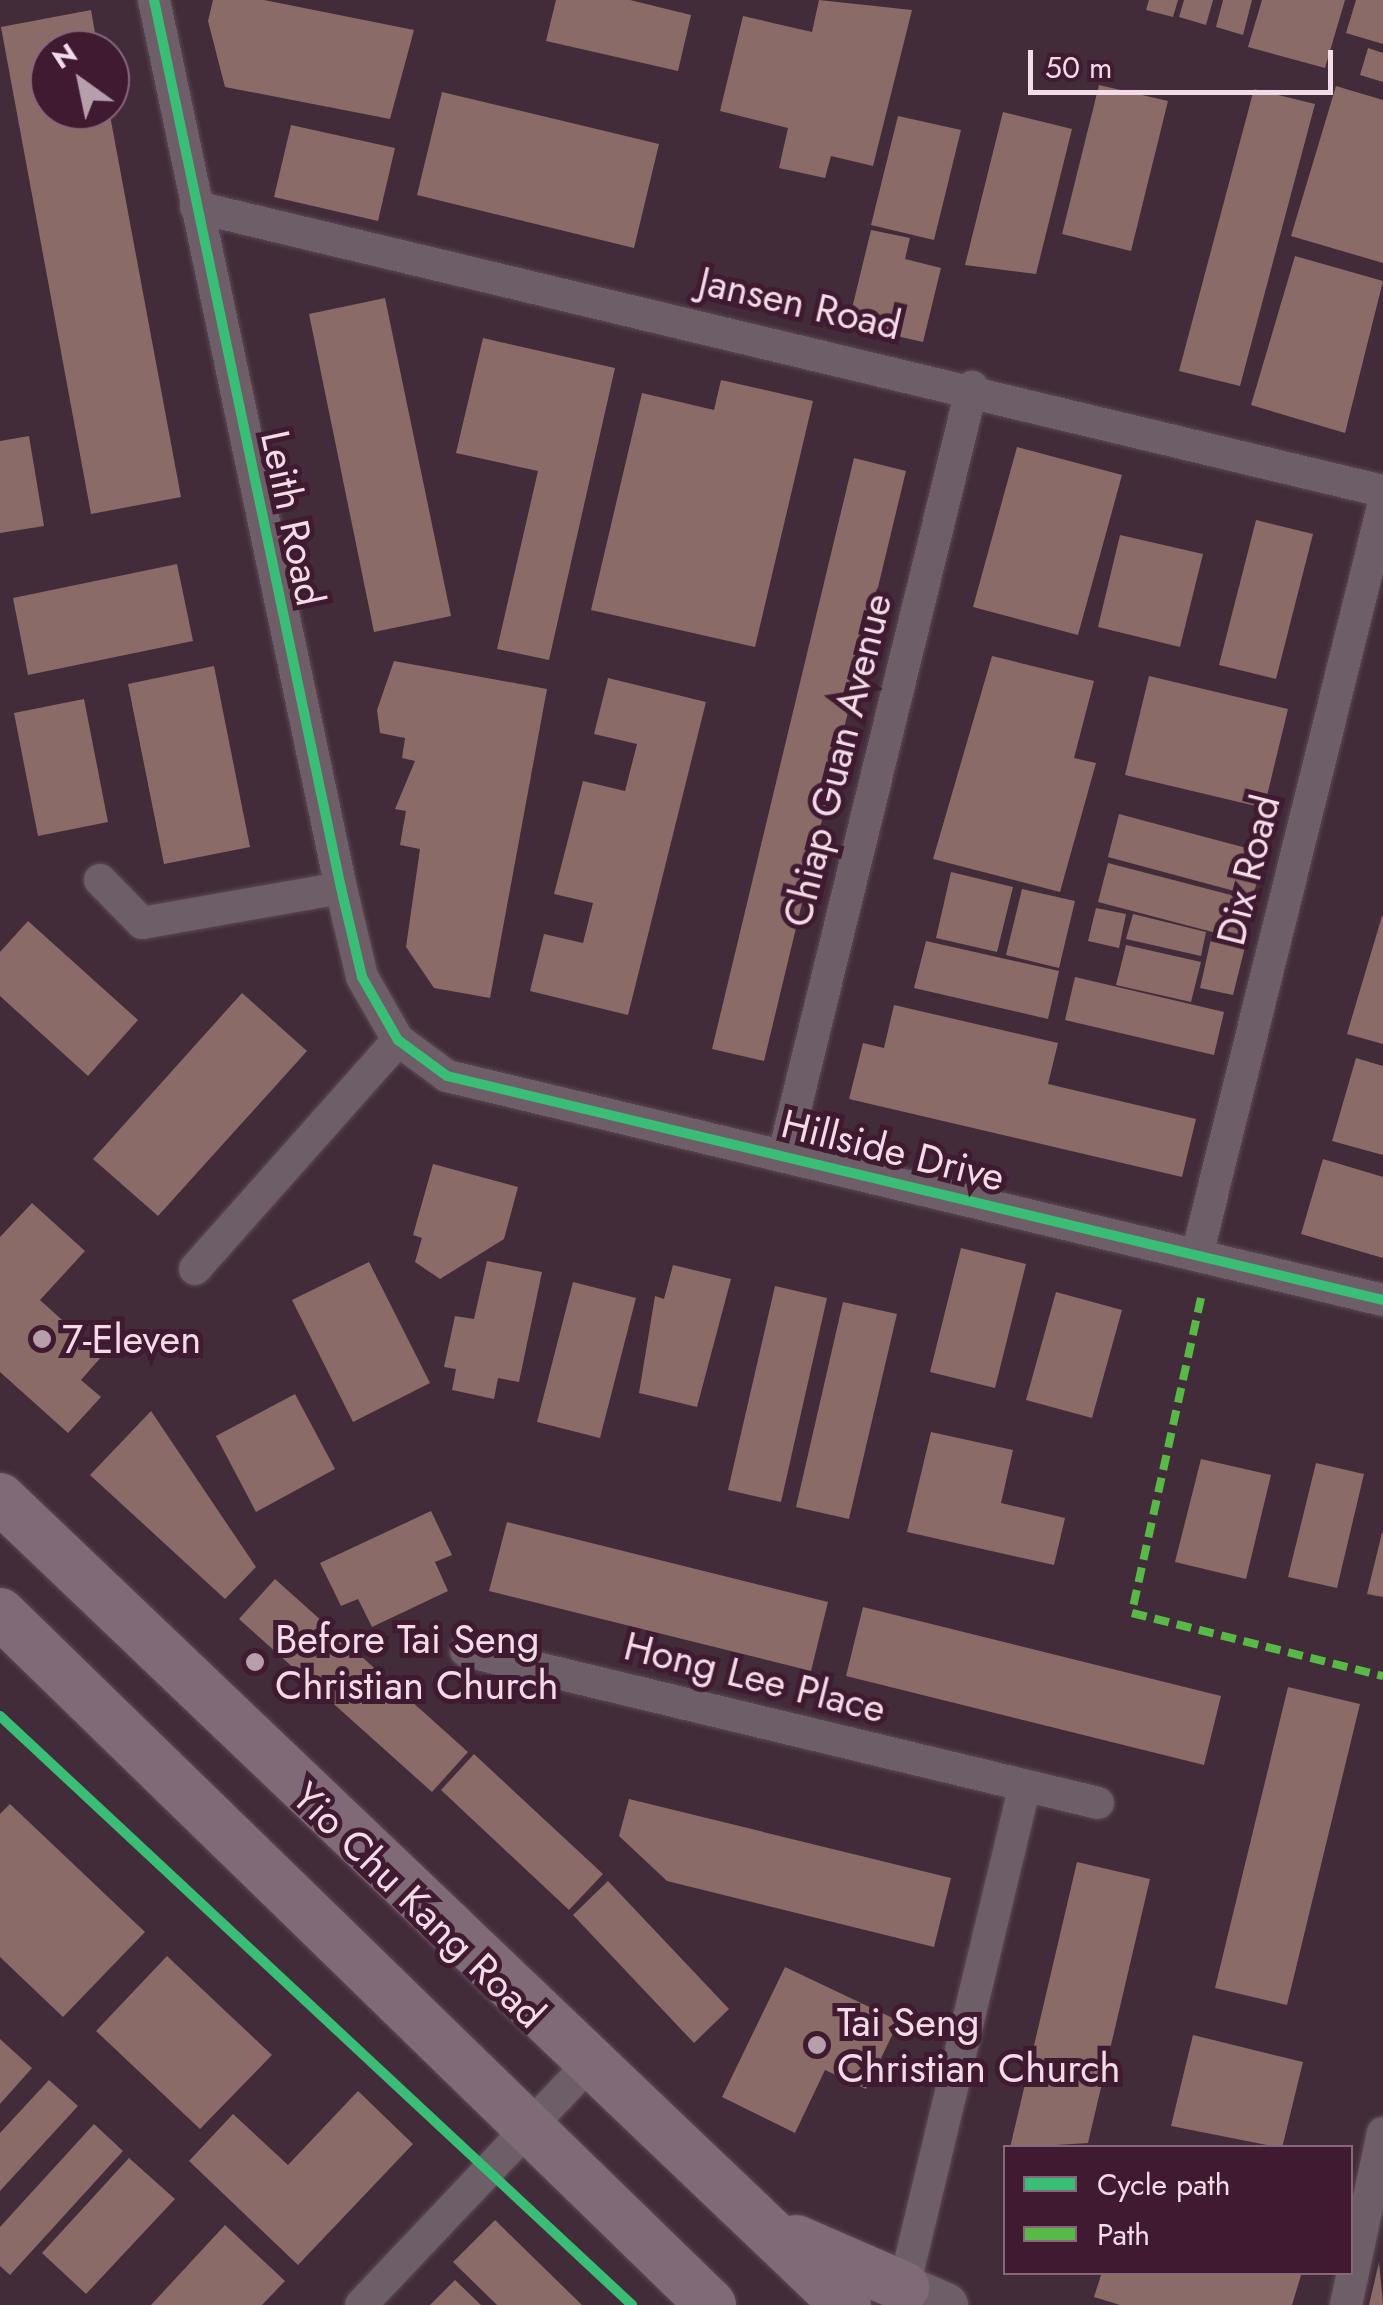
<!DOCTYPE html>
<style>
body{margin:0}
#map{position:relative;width:1383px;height:2305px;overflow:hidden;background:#422c39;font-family:Jost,sans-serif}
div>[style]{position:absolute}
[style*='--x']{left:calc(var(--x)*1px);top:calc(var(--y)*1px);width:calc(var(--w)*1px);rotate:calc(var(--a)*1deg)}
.building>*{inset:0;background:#8a6b67}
.roads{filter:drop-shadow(0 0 2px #5c4954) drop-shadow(0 0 2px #5c4954)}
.minor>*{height:32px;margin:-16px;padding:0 16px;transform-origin:16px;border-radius:16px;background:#6e5e67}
.secondary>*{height:45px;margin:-22.5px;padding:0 22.5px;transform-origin:22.5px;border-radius:22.5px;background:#6e5e67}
.primary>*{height:50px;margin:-25px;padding:0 25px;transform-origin:25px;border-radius:25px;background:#806a77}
.quiet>*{height:8px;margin-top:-4px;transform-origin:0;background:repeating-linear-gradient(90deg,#58b947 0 15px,transparent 0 23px)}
.cycleway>*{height:10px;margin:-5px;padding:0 5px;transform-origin:5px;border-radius:5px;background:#3abd76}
.dots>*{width:28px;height:28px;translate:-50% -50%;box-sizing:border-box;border:5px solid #3f1a30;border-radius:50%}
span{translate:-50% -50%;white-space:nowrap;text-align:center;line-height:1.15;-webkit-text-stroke:10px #3f1a30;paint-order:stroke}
.street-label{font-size:40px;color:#f4dbe8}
.poi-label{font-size:40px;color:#f4dbe8}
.left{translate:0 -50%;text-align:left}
.legend{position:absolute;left:1003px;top:2145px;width:350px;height:130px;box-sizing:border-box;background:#3f1a30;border:2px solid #87677a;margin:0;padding:12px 18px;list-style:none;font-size:30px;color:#f4dbe8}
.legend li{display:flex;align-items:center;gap:20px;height:50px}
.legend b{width:50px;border:2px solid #87677a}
.north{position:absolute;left:30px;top:30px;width:100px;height:100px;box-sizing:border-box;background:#3f1a30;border:2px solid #87677a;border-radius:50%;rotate:327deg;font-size:28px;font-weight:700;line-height:40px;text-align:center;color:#f4dbe8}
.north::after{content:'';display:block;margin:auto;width:35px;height:45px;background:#b69eab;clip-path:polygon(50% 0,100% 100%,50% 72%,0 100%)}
.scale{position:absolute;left:1028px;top:50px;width:305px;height:45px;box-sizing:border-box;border:5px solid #f4dbe8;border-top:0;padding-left:12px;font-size:30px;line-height:35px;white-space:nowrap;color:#f4dbe8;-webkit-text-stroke:8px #3f1a30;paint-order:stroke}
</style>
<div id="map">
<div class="building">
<div style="clip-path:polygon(213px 0,264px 0,414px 30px,390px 119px,225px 87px,208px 21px)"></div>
<div style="clip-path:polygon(556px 0,630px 0,691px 15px,678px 71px,546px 41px)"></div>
<div style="clip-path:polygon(819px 0,912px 10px,873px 166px,831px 156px,825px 178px,779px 168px,788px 128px,720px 111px,743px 16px,812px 32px)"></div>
<div style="clip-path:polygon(1149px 0,1178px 0,1173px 17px,1146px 10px)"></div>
<div style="clip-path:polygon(1184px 0,1213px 0,1206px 25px,1179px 17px)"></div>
<div style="clip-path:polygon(1223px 0,1252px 0,1243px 35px,1216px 27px)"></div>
<div style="clip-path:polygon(1262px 0,1345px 0,1325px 68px,1248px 47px)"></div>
<div style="clip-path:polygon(1356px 0,1383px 0,1383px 44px,1346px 33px)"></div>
<div style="clip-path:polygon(91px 10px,98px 50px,50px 50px,50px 110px,109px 110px,181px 497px,91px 514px,1px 27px)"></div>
<div style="clip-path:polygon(1368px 48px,1383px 53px,1383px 82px,1360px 75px)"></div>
<div style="clip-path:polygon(1099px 85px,1168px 101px,1131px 251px,1062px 234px)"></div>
<div style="clip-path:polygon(1336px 86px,1383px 100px,1383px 263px,1291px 236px)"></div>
<div style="clip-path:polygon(1254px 89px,1315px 104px,1240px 386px,1179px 371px)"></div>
<div style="clip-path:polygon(442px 92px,659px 144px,634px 248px,417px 195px)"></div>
<div style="clip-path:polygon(1003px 112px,1072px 129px,1036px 274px,965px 265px)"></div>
<div style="clip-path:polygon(898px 116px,961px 130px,934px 240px,871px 225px)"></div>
<div style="clip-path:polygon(291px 125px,395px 148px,378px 221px,274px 197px)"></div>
<div style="clip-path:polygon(871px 230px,910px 238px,905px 259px,941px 268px,923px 342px,848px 325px)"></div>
<div style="clip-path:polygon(1295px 256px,1383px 281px,1345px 433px,1251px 405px)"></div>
<div style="clip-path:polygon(385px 298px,451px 616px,374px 632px,309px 314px)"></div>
<div style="clip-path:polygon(483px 338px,615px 368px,549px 660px,497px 649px,538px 471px,456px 453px)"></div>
<div style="clip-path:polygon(721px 380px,813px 401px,755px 647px,591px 610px,642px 393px,714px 410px)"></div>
<div style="clip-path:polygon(29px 436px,44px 526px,0 533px,0 441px)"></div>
<div style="clip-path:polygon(1017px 447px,1122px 475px,1078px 635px,973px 607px)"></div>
<div style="clip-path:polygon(854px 458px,906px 471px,764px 1061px,712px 1049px)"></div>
<div style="clip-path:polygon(1256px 520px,1313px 534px,1276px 679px,1219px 665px)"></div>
<div style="clip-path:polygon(1120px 535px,1203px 554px,1180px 647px,1098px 627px)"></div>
<div style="clip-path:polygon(177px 564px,193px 641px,28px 675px,13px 598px)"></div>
<div style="clip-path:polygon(992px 656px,1094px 681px,1074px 758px,1096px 763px,1060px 892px,933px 859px)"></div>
<div style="clip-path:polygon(394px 661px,547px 689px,490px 998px,434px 988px,406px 947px,420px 849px,400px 845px,406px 811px,395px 809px,415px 761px,402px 758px,405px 738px,380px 733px,377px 710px)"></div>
<div style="clip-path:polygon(214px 666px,250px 847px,164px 864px,128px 684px)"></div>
<div style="clip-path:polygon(1149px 676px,1288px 709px,1264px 808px,1125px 775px)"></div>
<div style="clip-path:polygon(608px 678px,706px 702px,628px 1015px,530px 991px,544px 934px,583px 943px,593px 903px,554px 894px,583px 781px,625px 791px,637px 744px,594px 734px)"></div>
<div style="clip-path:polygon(84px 699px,108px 822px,38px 836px,14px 713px)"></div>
<div style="clip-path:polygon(1119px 814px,1265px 853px,1253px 896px,1108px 857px)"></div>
<div style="clip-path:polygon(1108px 863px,1254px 901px,1243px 940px,1098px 902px)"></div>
<div style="clip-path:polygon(951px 872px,1013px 887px,997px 952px,936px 938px)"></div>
<div style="clip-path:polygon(1022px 889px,1075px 901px,1059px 968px,1006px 955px)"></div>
<div style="clip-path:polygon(1096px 908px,1126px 914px,1119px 948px,1088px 941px)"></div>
<div style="clip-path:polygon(1133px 914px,1206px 932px,1201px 956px,1126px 939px)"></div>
<div style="clip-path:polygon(1382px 916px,1383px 916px,1383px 1044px,1347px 1034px)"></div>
<div style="clip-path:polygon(28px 921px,138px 1020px,88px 1076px,0 996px,0 952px)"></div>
<div style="clip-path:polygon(1211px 939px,1245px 947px,1233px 995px,1200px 988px)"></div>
<div style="clip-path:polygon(926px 941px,1059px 971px,1048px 1019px,914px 988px)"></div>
<div style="clip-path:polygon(1126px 945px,1201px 962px,1191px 1002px,1116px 985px)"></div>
<div style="clip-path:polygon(1075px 977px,1224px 1012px,1214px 1055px,1065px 1020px)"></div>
<div style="clip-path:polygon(242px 993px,307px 1051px,158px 1216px,93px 1159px)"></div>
<div style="clip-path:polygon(894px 1005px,1058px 1043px,1048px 1084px,1196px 1119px,1182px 1177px,849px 1099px,863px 1043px,884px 1048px)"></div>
<div style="clip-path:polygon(1356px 1058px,1383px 1066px,1383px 1155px,1332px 1141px)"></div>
<div style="clip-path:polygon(1323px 1159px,1383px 1177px,1383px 1258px,1301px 1234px)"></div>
<div style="clip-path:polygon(433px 1164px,518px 1187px,504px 1239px,440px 1279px,415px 1262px,422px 1238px,413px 1235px)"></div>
<div style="clip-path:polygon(32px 1203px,85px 1251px,40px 1300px,102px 1356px,81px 1380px,101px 1397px,68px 1433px,0 1372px,0 1237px)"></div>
<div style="clip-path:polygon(961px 1248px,1026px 1264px,995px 1388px,930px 1372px)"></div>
<div style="clip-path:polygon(487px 1261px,542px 1272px,519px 1382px,498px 1378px,494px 1399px,452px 1390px,456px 1369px,444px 1367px,455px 1316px,474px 1319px)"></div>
<div style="clip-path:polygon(369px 1262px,430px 1383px,353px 1422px,292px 1300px)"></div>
<div style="clip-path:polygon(673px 1265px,731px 1279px,697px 1407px,639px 1393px,655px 1296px,664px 1299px)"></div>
<div style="clip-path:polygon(573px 1282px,636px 1298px,600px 1438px,537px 1422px)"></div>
<div style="clip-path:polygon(775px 1286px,827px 1298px,781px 1502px,728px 1490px)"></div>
<div style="clip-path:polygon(1056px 1292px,1122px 1310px,1092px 1418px,1026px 1400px)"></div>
<div style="clip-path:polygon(843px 1302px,897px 1314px,849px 1519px,796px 1507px)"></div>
<div style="clip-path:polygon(295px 1394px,335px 1469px,256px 1512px,216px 1436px)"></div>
<div style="clip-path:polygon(151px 1411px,256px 1567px,225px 1599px,90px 1475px)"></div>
<div style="clip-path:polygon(931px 1432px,1013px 1450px,1001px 1503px,1065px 1518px,1054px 1565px,907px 1532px)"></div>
<div style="clip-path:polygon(1201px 1459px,1271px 1475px,1246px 1579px,1175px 1562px)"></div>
<div style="clip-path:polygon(1316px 1463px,1364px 1474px,1337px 1588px,1288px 1577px)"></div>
<div style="clip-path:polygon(431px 1511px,452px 1555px,435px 1562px,448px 1591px,372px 1627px,358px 1599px,341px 1606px,320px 1563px)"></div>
<div style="clip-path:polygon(507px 1522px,828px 1602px,811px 1671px,489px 1591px)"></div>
<div style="clip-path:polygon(1382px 1533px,1383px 1533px,1383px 1597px,1367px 1594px)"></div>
<div style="clip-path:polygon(275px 1579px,468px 1752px,432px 1792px,239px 1619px)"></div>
<div style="clip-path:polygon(863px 1607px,1221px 1696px,1204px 1765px,846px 1676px)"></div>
<div style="clip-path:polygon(1288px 1687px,1360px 1704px,1287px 2005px,1215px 1988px)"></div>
<div style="clip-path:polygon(474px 1754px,603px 1874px,569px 1910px,441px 1790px)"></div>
<div style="clip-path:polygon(629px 1799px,951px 1878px,934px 1947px,667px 1881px,619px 1836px)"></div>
<div style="clip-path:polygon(10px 1804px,145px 1932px,63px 2017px,0 1957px,0 1814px)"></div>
<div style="clip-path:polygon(1077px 1862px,1150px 1879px,1088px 2143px,1010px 2148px)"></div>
<div style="clip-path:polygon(608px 1881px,729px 2009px,694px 2043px,573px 1915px)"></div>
<div style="clip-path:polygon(167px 1956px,272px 2055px,200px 2129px,96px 2031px)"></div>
<div style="clip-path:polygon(785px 1967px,899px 2021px,866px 2089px,825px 2070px,795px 2133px,722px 2097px)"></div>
<div style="clip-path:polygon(1193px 2035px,1303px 2062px,1282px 2148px,1171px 2126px)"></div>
<div style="clip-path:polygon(0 2039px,32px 2068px,0 2104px)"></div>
<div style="clip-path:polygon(49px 2080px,78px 2106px,0 2191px,0 2133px)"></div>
<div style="clip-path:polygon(358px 2091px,413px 2144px,298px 2265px,189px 2161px,233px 2114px,288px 2165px)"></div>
<div style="clip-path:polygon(94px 2124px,123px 2151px,10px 2275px,0 2266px,0 2227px)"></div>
<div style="clip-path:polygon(129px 2158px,175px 2199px,86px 2294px,42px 2253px)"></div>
<div style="clip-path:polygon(495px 2220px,582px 2305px,497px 2305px,453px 2262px)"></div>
<div style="clip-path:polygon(225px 2225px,285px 2281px,262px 2305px,151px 2305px)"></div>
<div style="clip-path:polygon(1379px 2262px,1383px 2305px,1369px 2305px)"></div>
<div style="clip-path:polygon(1102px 2272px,1302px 2272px,1292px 2305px,1120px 2305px,1094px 2297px)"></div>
<div style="clip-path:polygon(455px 2280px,481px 2305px,430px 2305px)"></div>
</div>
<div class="roads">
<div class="minor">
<div style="--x:154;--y:0;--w:907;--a:78.11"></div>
<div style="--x:341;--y:888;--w:91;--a:76.7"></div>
<div style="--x:362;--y:977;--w:73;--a:60.3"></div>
<div style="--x:398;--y:1040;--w:61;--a:36.3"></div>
<div style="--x:447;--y:1076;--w:962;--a:13.46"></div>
<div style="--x:196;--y:207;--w:1221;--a:13.46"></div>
<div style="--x:100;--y:880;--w:60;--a:45.7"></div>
<div style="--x:142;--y:923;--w:202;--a:-10"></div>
<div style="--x:784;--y:1154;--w:790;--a:-76.23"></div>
<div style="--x:1197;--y:1255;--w:772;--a:-76.05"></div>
<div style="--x:195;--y:1269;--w:306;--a:-48.4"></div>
<div style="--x:466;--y:1651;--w:650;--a:13.52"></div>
<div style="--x:904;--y:2287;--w:516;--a:-76.45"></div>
<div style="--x:361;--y:2305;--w:330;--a:-46.6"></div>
<div style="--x:1346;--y:2305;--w:176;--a:-77.9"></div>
</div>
<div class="secondary">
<div style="--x:904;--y:2287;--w:45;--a:23.7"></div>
</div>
<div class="primary">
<div style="--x:0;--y:1498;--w:1169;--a:43.65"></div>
<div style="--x:0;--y:1613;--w:992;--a:44.22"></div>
<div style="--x:796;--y:2240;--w:118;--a:23.5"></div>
</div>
</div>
<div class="quiet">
<div style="--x:1201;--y:1298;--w:322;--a:102.4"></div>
<div style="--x:1132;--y:1613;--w:259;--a:14.1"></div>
</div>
<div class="cycleway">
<div style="--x:154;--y:0;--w:907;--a:78.11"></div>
<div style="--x:341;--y:888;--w:91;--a:76.7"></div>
<div style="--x:362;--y:977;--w:73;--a:60.3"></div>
<div style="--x:398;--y:1040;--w:61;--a:36.3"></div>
<div style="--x:447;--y:1076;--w:962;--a:13.46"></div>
<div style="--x:0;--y:1716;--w:864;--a:42.98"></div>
</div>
<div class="dots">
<div style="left:42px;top:1339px;background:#b69eab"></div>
<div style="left:255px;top:1662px;background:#b69eab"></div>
<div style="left:817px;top:2045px;background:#b69eab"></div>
</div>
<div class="street-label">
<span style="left:800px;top:303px;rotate:13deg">Jansen Road</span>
<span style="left:293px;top:518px;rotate:78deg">Leith Road</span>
<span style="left:837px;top:760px;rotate:-76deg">Chiap Guan Avenue</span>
<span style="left:1248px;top:870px;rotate:-76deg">Dix Road</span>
<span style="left:893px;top:1150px;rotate:14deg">Hillside Drive</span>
<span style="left:755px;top:1677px;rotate:14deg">Hong Lee Place</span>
<span style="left:419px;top:1905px;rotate:44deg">Yio Chu Kang Road</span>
</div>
<div class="poi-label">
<span class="left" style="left:62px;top:1339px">7-Eleven</span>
<span class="left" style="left:275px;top:1662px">Before Tai Seng<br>Christian Church</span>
<span class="left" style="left:837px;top:2045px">Tai Seng<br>Christian Church</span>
</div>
<ul class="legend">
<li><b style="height:12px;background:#3abd76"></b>Cycle path</li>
<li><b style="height:12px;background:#58b947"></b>Path</li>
</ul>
<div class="north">N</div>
<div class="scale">50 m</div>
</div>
